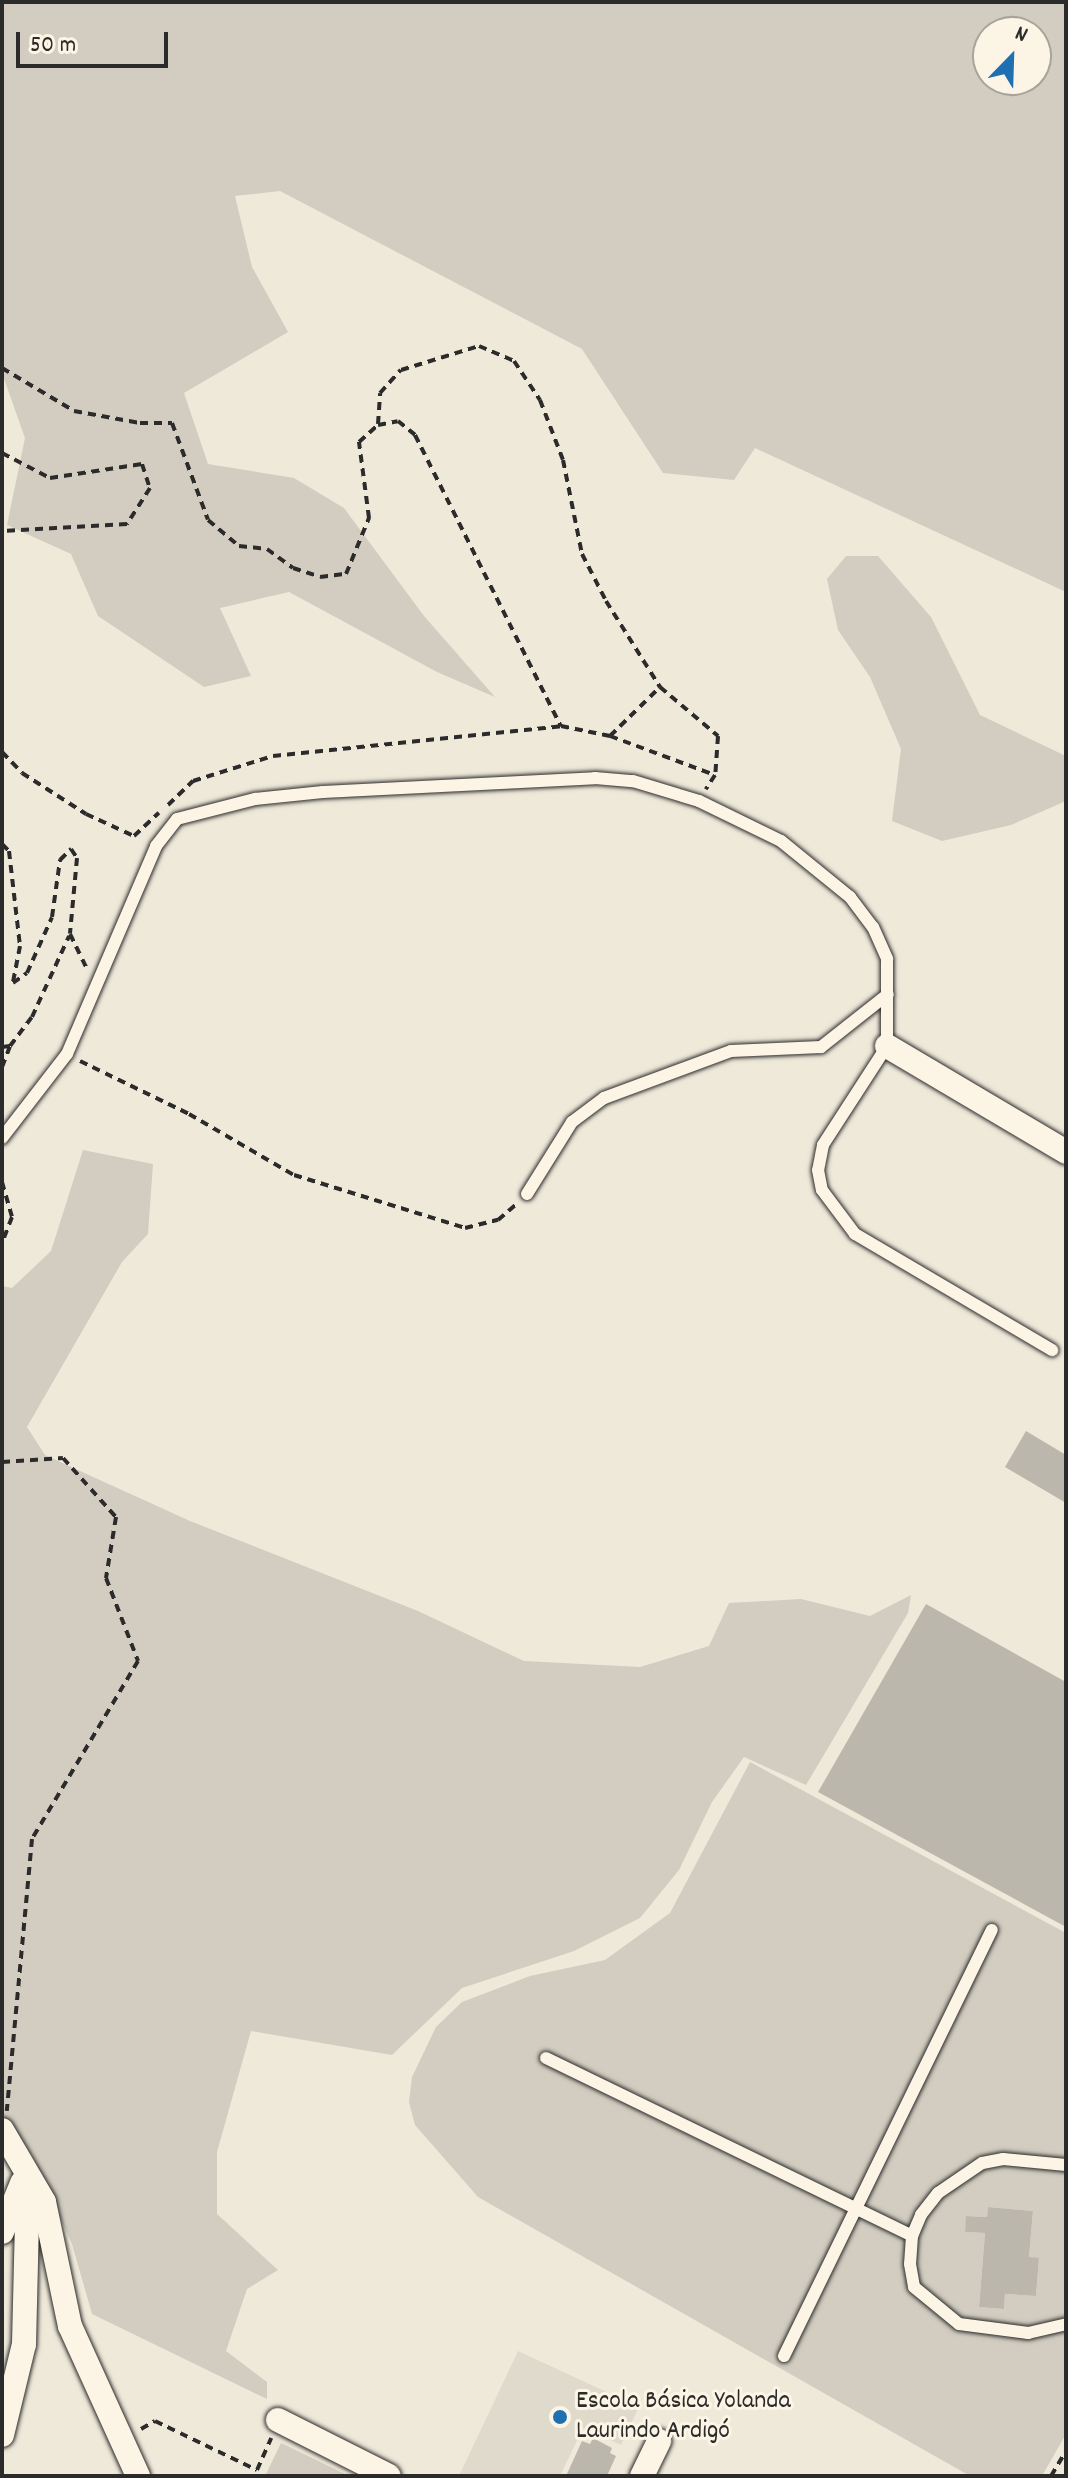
<!DOCTYPE html>
<meta charset="utf-8">
<style>
body{margin:0}
#map{position:relative;width:1068px;height:2478px;overflow:hidden;background:#efe9da;font-family:Dekko,sans-serif}
div>[style]{position:absolute}
[style*='--x']{left:calc(var(--x)*1px);top:calc(var(--y)*1px);width:calc(var(--w)*1px);rotate:calc(var(--a)*1deg)}
.built>*{inset:0;background:#e0dacc}
.green>*{inset:0;background:#d2cdc0}
.building>*{inset:0;background:#bcb7ac}
.path>*{height:4px;margin-top:-2px;transform-origin:0;background:repeating-linear-gradient(90deg,#2b2b2b 0 8px,transparent 0 14px)}
.roads{filter:drop-shadow(0 0 2px #2b2b2b) drop-shadow(0 0 2px #2b2b2b)}
.service>*{height:12px;margin:-6px;padding:0 6px;transform-origin:6px;border-radius:6px;background:#fcf5e5}
.minor>*{height:24px;margin:-12px;padding:0 12px;transform-origin:12px;border-radius:12px;background:#fcf5e5}
.dots>*{width:22px;height:22px;translate:-50% -50%;box-sizing:border-box;border:4px solid #fcf5e5;border-radius:50%}
span{translate:-50% -50%;white-space:nowrap;text-align:center;line-height:1.15;-webkit-text-stroke:6px #fcf5e5;paint-order:stroke}
.poi-label{font-size:26px;color:#2b2b2b}
.left{translate:0 -50%;text-align:left}
.frame{position:absolute;inset:0;border:4px solid #2b2b2b;pointer-events:none}
.north{position:absolute;left:972px;top:16px;width:80px;height:80px;box-sizing:border-box;background:#fcf5e5;border:2px solid #a8a49b;border-radius:50%;rotate:23deg;font-size:22px;font-weight:700;line-height:32px;text-align:center;color:#2b2b2b}
.north::after{content:'';display:block;margin:auto;width:28px;height:36px;background:#1f6fb2;clip-path:polygon(50% 0,100% 100%,50% 72%,0 100%)}
.scale{position:absolute;left:16px;top:32px;width:152px;height:36px;box-sizing:border-box;border:4px solid #2b2b2b;border-top:0;padding-left:10px;font-size:24px;line-height:28px;white-space:nowrap;color:#2b2b2b;-webkit-text-stroke:6px #fcf5e5;paint-order:stroke}
</style>
<div id="map">
<div class="built">
<div style="clip-path:polygon(518px 2351px,639px 2407px,621px 2445px,583px 2428px,560px 2476px,459px 2476px)"></div>
</div>
<div class="green">
<div style="clip-path:polygon(evenodd,2px 2px,1066px 2px,1066px 592px,755px 448px,734px 480px,663px 473px,582px 349px,280px 191px,235px 196px,252px 267px,288px 332px,184px 393px,208px 464px,294px 478px,344px 508px,424px 616px,495px 697px,437px 672px,289px 592px,220px 608px,251px 676px,204px 687px,98px 616px,71px 554px,7px 525px,25px 438px,2px 373px,2px 2px,988px 32px,1036px 32px,1036px 80px,988px 80px,988px 32px)"></div>
<div style="clip-path:polygon(846px 556px,878px 556px,931px 617px,980px 715px,1066px 756px,1066px 801px,1011px 825px,942px 841px,892px 821px,901px 749px,870px 677px,838px 630px,827px 579px)"></div>
<div style="clip-path:polygon(83px 1150px,153px 1164px,148px 1234px,122px 1262px,27px 1427px,45px 1455px,190px 1521px,418px 1611px,524px 1661px,640px 1667px,709px 1646px,729px 1603px,801px 1599px,870px 1616px,911px 1595px,908px 1613px,806px 1785px,744px 1757px,712px 1802px,679px 1870px,640px 1918px,574px 1951px,462px 1988px,392px 2055px,251px 2031px,217px 2152px,217px 2214px,278px 2270px,247px 2289px,226px 2351px,267px 2382px,267px 2399px,92px 2314px,72px 2244px,32px 2155px,2px 2113px,2px 1286px,12px 1288px,51px 1251px)"></div>
<div style="clip-path:polygon(evenodd,750px 1762px,1066px 1933px,1066px 2434px,1042px 2476px,970px 2476px,478px 2197px,415px 2125px,409px 2102px,412px 2077px,436px 2027px,462px 2002px,530px 1976px,605px 1960px,670px 1913px,750px 1762px,988px 2207px,1033px 2211px,1029px 2257px,1039px 2259px,1036px 2296px,1005px 2294px,1004px 2309px,979px 2307px,985px 2233px,965px 2232px,967px 2216px,987px 2217px,988px 2207px)"></div>
<div style="clip-path:polygon(281px 2443px,349px 2476px,270px 2476px,266px 2474px)"></div>
</div>
<div class="building">
<div style="clip-path:polygon(1026px 1431px,1066px 1455px,1066px 1503px,1005px 1467px)"></div>
<div style="clip-path:polygon(926px 1604px,1066px 1682px,1066px 1927px,818px 1792px)"></div>
<div style="clip-path:polygon(988px 2207px,1033px 2211px,1029px 2257px,1039px 2258px,1036px 2296px,1005px 2294px,1004px 2309px,979px 2307px,985px 2233px,965px 2232px,966px 2216px,987px 2217px)"></div>
<div style="clip-path:polygon(593px 2438px,612px 2448px,610px 2453px,616px 2456px,607px 2476px,566px 2476px,582px 2441px,590px 2444px)"></div>
</div>
<div class="path">
<div style="--x:2;--y:368;--w:84;--a:30.8"></div>
<div style="--x:74;--y:411;--w:67;--a:10.3"></div>
<div style="--x:140;--y:423;--w:32;--a:0"></div>
<div style="--x:172;--y:423;--w:103;--a:69.6"></div>
<div style="--x:208;--y:520;--w:40;--a:40"></div>
<div style="--x:239;--y:546;--w:28;--a:6"></div>
<div style="--x:267;--y:549;--w:32;--a:36"></div>
<div style="--x:293;--y:568;--w:28;--a:18"></div>
<div style="--x:320;--y:577;--w:26;--a:-7"></div>
<div style="--x:346;--y:574;--w:61;--a:-67.7"></div>
<div style="--x:369;--y:518;--w:77;--a:-97.5"></div>
<div style="--x:359;--y:442;--w:25;--a:-42"></div>
<div style="--x:378;--y:425;--w:20;--a:-11"></div>
<div style="--x:398;--y:421;--w:22;--a:39"></div>
<div style="--x:415;--y:435;--w:326;--a:63.4"></div>
<div style="--x:378;--y:424;--w:31;--a:-86"></div>
<div style="--x:380;--y:393;--w:31;--a:-48"></div>
<div style="--x:401;--y:370;--w:82;--a:-17.1"></div>
<div style="--x:479;--y:346;--w:38;--a:23"></div>
<div style="--x:514;--y:361;--w:47;--a:56.3"></div>
<div style="--x:540;--y:400;--w:64;--a:69"></div>
<div style="--x:563;--y:460;--w:96;--a:78.6"></div>
<div style="--x:582;--y:554;--w:53;--a:62.9"></div>
<div style="--x:606;--y:601;--w:102;--a:57.9"></div>
<div style="--x:660;--y:687;--w:76;--a:40.2"></div>
<div style="--x:718;--y:736;--w:39;--a:94"></div>
<div style="--x:715;--y:775;--w:17;--a:123"></div>
<div style="--x:2;--y:453;--w:54;--a:27.5"></div>
<div style="--x:50;--y:478;--w:93;--a:-8.7"></div>
<div style="--x:142;--y:464;--w:25;--a:72"></div>
<div style="--x:150;--y:488;--w:43;--a:122.6"></div>
<div style="--x:127;--y:524;--w:125;--a:176.8"></div>
<div style="--x:610;--y:736;--w:70;--a:-44.4"></div>
<div style="--x:2;--y:752;--w:29;--a:46"></div>
<div style="--x:22;--y:773;--w:76;--a:32.6"></div>
<div style="--x:86;--y:814;--w:53;--a:24.6"></div>
<div style="--x:168;--y:805;--w:35;--a:-44"></div>
<div style="--x:193;--y:781;--w:84;--a:-17.4"></div>
<div style="--x:273;--y:756;--w:290;--a:-5.9"></div>
<div style="--x:561;--y:726;--w:50;--a:11.5"></div>
<div style="--x:610;--y:736;--w:112;--a:20.4"></div>
<div style="--x:134;--y:836;--w:34;--a:-43"></div>
<div style="--x:2;--y:844;--w:10;--a:45"></div>
<div style="--x:9;--y:851;--w:96;--a:83.4"></div>
<div style="--x:20;--y:946;--w:38;--a:101"></div>
<div style="--x:13;--y:983;--w:17;--a:-36"></div>
<div style="--x:27;--y:973;--w:61;--a:-65.9"></div>
<div style="--x:52;--y:917;--w:58;--a:-82"></div>
<div style="--x:60;--y:860;--w:16;--a:-45"></div>
<div style="--x:71;--y:849;--w:11;--a:56"></div>
<div style="--x:77;--y:858;--w:76;--a:95.3"></div>
<div style="--x:70;--y:934;--w:37;--a:64"></div>
<div style="--x:2;--y:1047;--w:8;--a:-7"></div>
<div style="--x:10;--y:1046;--w:36;--a:-53"></div>
<div style="--x:32;--y:1017;--w:89;--a:-65.4"></div>
<div style="--x:80;--y:1061;--w:121;--a:25.9"></div>
<div style="--x:189;--y:1114;--w:121;--a:30.2"></div>
<div style="--x:294;--y:1175;--w:179;--a:17.2"></div>
<div style="--x:465;--y:1228;--w:34;--a:-14"></div>
<div style="--x:498;--y:1220;--w:23;--a:-41"></div>
<div style="--x:2;--y:1067;--w:22;--a:-69"></div>
<div style="--x:2;--y:1182;--w:36;--a:74"></div>
<div style="--x:12;--y:1217;--w:28;--a:111"></div>
<div style="--x:2;--y:1462;--w:61;--a:-3.8"></div>
<div style="--x:63;--y:1458;--w:79;--a:48.1"></div>
<div style="--x:116;--y:1517;--w:62;--a:99.3"></div>
<div style="--x:106;--y:1578;--w:89;--a:68.9"></div>
<div style="--x:138;--y:1661;--w:207;--a:120.8"></div>
<div style="--x:32;--y:1839;--w:273;--a:95.3"></div>
<div style="--x:141;--y:2429;--w:16;--a:-30"></div>
<div style="--x:155;--y:2421;--w:113;--a:25.7"></div>
<div style="--x:257;--y:2470;--w:35;--a:-66"></div>
<div style="--x:1051;--y:2476;--w:29;--a:-59"></div>
</div>
<div class="roads">
<div class="service">
<div style="--x:2;--y:1138;--w:106;--a:-52.3"></div>
<div style="--x:67;--y:1054;--w:226;--a:-66.8"></div>
<div style="--x:156;--y:846;--w:34;--a:-52"></div>
<div style="--x:177;--y:819;--w:81;--a:-14.4"></div>
<div style="--x:255;--y:799;--w:68;--a:-5.9"></div>
<div style="--x:323;--y:792;--w:272;--a:-2.9"></div>
<div style="--x:595;--y:778;--w:38;--a:5"></div>
<div style="--x:633;--y:781;--w:69;--a:16.9"></div>
<div style="--x:699;--y:801;--w:91;--a:26"></div>
<div style="--x:781;--y:841;--w:89;--a:39.1"></div>
<div style="--x:850;--y:897;--w:38;--a:53"></div>
<div style="--x:873;--y:927;--w:35;--a:66"></div>
<div style="--x:887;--y:959;--w:87;--a:90"></div>
<div style="--x:887;--y:1046;--w:118;--a:122.9"></div>
<div style="--x:823;--y:1145;--w:25;--a:101"></div>
<div style="--x:818;--y:1170;--w:20;--a:79"></div>
<div style="--x:822;--y:1190;--w:55;--a:53.1"></div>
<div style="--x:855;--y:1234;--w:229;--a:30.5"></div>
<div style="--x:527;--y:1194;--w:85;--a:-58"></div>
<div style="--x:572;--y:1122;--w:40;--a:-37"></div>
<div style="--x:604;--y:1098;--w:135;--a:-20.3"></div>
<div style="--x:731;--y:1051;--w:90;--a:-2.5"></div>
<div style="--x:821;--y:1047;--w:85;--a:-38.3"></div>
<div style="--x:546;--y:2058;--w:407;--a:25.9"></div>
<div style="--x:1066;--y:2165;--w:63;--a:-174.6"></div>
<div style="--x:1003;--y:2159;--w:21;--a:169"></div>
<div style="--x:982;--y:2163;--w:53;--a:145.7"></div>
<div style="--x:938;--y:2193;--w:28;--a:128"></div>
<div style="--x:921;--y:2215;--w:23;--a:113"></div>
<div style="--x:912;--y:2236;--w:28;--a:94"></div>
<div style="--x:910;--y:2264;--w:23;--a:80"></div>
<div style="--x:914;--y:2287;--w:58;--a:39.4"></div>
<div style="--x:959;--y:2324;--w:70;--a:7.4"></div>
<div style="--x:1028;--y:2333;--w:39;--a:-13"></div>
<div style="--x:784;--y:2356;--w:474;--a:-64"></div>
</div>
<div class="minor">
<div style="--x:887;--y:1046;--w:208;--a:30.6"></div>
<div style="--x:2;--y:2130;--w:83;--a:59.7"></div>
<div style="--x:44;--y:2202;--w:127;--a:78.2"></div>
<div style="--x:70;--y:2326;--w:165;--a:65.6"></div>
<div style="--x:2;--y:2232;--w:53;--a:-67.8"></div>
<div style="--x:278;--y:2420;--w:124;--a:26.8"></div>
<div style="--x:2;--y:2435;--w:94;--a:-76.4"></div>
<div style="--x:24;--y:2344;--w:165;--a:-88.6"></div>
<div style="--x:642;--y:2476;--w:39;--a:-64"></div>
</div>
</div>
<div class="dots">
<div style="left:560px;top:2417px;background:#1f6fb2"></div>
</div>
<div class="poi-label">
<span class="left" style="left:576px;top:2417px">Escola Básica Yolanda<br>Laurindo Ardigó</span>
</div>
<div class="frame"></div>
<div class="north">N</div>
<div class="scale">50 m</div>
</div>
